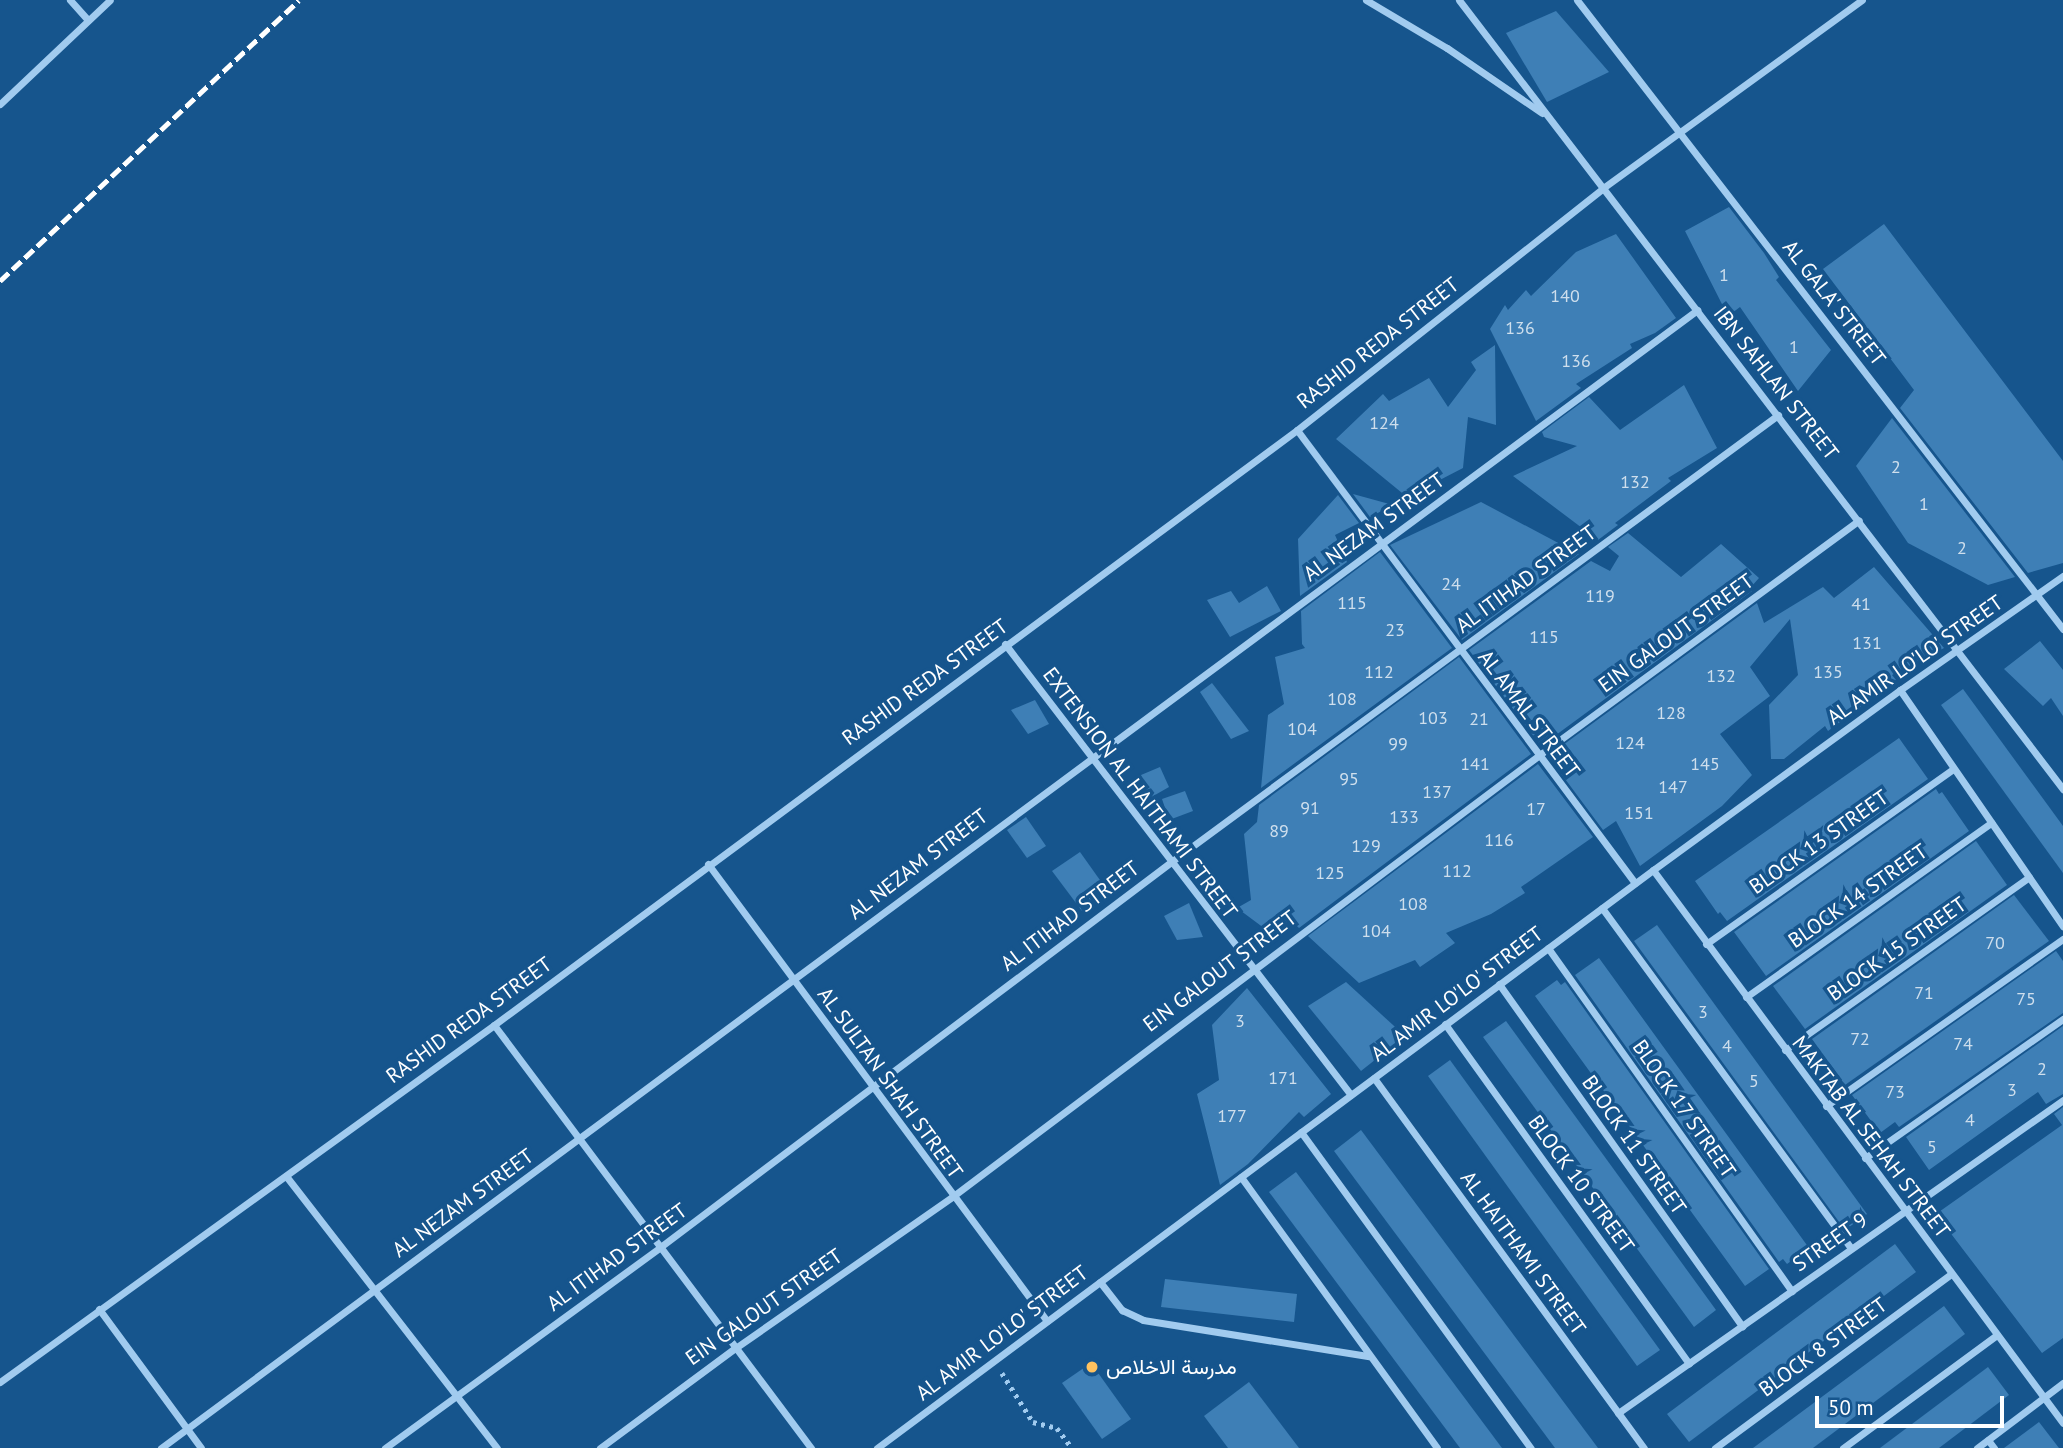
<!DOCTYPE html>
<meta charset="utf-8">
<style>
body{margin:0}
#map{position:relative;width:2063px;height:1448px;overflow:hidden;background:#16558d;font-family:"PT Sans",Vazirmatn,sans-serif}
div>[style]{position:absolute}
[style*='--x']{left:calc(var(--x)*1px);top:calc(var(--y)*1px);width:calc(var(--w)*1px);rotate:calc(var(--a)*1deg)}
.building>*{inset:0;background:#3e7fb6}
.path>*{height:4.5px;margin-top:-2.25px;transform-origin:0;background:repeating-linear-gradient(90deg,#a1cbef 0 3.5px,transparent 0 8.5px)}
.street>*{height:7px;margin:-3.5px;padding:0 3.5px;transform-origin:3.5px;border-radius:3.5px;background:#a1cbef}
.rail>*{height:5px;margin-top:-2.5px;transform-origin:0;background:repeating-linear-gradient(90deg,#fff 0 12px,transparent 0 17px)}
.dots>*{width:19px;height:19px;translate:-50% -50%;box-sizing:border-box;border:4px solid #16558d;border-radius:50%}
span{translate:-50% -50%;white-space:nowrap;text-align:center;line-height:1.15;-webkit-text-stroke:7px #16558d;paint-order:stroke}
.number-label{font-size:18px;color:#cfdfed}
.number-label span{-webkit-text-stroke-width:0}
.street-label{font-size:21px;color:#fff}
.poi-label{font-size:21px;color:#fff}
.left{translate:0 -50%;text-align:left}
.scale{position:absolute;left:1815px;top:1396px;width:189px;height:32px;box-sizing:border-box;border:4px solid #fff;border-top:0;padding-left:9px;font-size:21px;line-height:24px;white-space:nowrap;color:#fff;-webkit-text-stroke:5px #16558d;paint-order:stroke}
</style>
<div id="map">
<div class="building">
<div style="clip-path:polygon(1556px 11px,1609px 72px,1547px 102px,1506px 33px)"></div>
<div style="clip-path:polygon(1729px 207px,1764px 253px,1779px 277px,1776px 280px,1831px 350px,1798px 391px,1740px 307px,1728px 316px,1685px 231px)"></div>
<div style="clip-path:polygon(1884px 224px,2063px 461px,2063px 563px,2028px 573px,1900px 408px,1914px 390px,1823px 269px)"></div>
<div style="clip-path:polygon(1616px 234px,1676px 318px,1655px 333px,1630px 344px,1632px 348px,1576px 384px,1581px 388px,1536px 421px,1490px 329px,1505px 305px,1508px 310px,1526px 290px,1531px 296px,1576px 252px)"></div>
<div style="clip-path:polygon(1495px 345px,1496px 425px,1468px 417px,1463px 468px,1407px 497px,1336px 439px,1383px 394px,1389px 401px,1429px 378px,1448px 407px,1476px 370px,1471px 362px)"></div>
<div style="clip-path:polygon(1684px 385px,1717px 448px,1668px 478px,1671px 481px,1615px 523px,1618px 525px,1598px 540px,1513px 476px,1577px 446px,1544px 437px,1542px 432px,1589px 397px,1620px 430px)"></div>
<div style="clip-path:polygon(1892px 418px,2015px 577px,1988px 585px,1908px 543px,1856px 466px)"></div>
<div style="clip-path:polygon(1353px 494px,1393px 505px,1370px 517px)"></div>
<div style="clip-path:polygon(1338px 495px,1359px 523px,1335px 535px,1347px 562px,1300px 596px,1298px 539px)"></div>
<div style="clip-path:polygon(1481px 502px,1579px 554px,1462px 640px,1390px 545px)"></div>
<div style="clip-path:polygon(1628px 533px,1681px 577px,1721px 544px,1759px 578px,1751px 587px,1752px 591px,1541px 746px,1469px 650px,1591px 561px,1610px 571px,1619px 556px,1608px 547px)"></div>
<div style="clip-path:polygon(1380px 552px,1452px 648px,1261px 788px,1268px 715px,1284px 704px,1275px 657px,1305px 648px,1302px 644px,1301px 611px)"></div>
<div style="clip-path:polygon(1874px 567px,1944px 648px,1892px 675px,1896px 680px,1828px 731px,1825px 726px,1784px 759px,1771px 759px,1769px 705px,1798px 675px,1790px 619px,1750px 667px,1770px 696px,1720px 734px,1752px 775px,1722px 806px,1640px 866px,1616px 821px,1603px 830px,1548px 756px,1757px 603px,1764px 623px,1823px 587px,1834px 598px)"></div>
<div style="clip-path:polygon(1267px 586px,1281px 611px,1230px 637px,1207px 600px,1231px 591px,1239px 603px)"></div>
<div style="clip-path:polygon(2040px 641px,2063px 670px,2063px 716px,2051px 698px,2043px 706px,2004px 669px)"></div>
<div style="clip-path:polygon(1459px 657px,1531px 754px,1299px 928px,1293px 922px,1272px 934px,1237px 908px,1251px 900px,1244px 834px,1257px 822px,1259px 805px)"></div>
<div style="clip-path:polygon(1212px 683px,1249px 731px,1231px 739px,1200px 692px)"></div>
<div style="clip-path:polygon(1963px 689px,2063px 826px,2063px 873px,1941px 705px)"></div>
<div style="clip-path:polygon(1035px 700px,1049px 724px,1028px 734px,1011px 710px)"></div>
<div style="clip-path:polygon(1899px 738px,1928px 779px,1727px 921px,1720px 912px,1718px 914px,1695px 881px)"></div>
<div style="clip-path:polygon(1538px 764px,1593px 837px,1521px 887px,1525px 893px,1491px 914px,1446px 933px,1455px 943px,1420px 967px,1415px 960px,1359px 983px,1308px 936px)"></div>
<div style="clip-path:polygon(1160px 767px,1169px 787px,1148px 799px,1141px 775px)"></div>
<div style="clip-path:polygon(1936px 789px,1939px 794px,1942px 792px,1969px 831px,1766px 976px,1734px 932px)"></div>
<div style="clip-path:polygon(1185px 791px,1193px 811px,1169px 820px,1162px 799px)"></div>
<div style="clip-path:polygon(1026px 817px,1046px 846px,1027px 858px,1007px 830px)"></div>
<div style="clip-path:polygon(1976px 841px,2007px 885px,1805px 1029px,1773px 986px)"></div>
<div style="clip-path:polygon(1080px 852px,1107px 890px,1082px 911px,1052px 871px)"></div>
<div style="clip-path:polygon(2014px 895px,2049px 941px,1845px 1085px,1812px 1039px)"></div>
<div style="clip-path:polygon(1189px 903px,1203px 937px,1177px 940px,1164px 916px)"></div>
<div style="clip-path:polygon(1657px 925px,1867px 1214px,1845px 1230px,1634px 941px)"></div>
<div style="clip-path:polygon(2056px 951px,2063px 961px,2063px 1013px,1899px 1127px,1895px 1122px,1880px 1133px,1852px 1095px)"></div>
<div style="clip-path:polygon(1599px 958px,1809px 1248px,1787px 1264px,1783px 1259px,1779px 1262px,1575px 975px)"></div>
<div style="clip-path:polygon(1557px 980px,1561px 985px,1565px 982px,1769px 1269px,1745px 1286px,1535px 996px)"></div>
<div style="clip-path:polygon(1346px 982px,1405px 1036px,1361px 1071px,1308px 1006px)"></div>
<div style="clip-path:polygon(1247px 988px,1331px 1094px,1304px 1117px,1299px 1112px,1248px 1164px,1220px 1185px,1197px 1094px,1219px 1080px,1212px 1025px)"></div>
<div style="clip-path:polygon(1506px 1021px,1716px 1310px,1694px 1327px,1483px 1037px)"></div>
<div style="clip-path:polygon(2063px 1026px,2063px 1094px,2046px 1104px,2038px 1092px,1929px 1170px,1906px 1137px)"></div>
<div style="clip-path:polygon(1450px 1060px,1660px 1350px,1637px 1366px,1428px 1076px)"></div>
<div style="clip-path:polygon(2063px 1107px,2063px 1338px,2042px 1353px,1936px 1214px,2062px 1125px,2054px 1114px)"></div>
<div style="clip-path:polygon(1361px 1130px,1598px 1448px,1555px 1448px,1334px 1151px)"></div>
<div style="clip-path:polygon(1296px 1172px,1502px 1448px,1460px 1448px,1269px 1192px)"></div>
<div style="clip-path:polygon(1895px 1244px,1916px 1272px,1689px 1442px,1667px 1414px)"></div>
<div style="clip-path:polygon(1165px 1279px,1297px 1294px,1294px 1322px,1161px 1307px)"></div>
<div style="clip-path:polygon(1944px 1306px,1965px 1334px,1813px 1448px,1753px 1448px)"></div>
<div style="clip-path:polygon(1091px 1363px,1131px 1419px,1102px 1439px,1062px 1383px)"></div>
<div style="clip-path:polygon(1988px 1367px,2009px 1395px,1939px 1448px,1880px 1448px)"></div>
<div style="clip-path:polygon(1249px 1382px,1299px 1448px,1228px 1448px,1204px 1416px)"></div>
<div style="clip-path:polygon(2039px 1422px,2059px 1448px,2004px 1448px)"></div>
</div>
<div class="path">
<div style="--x:1002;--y:1373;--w:58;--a:57.7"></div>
<div style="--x:1033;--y:1422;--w:25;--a:14"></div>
<div style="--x:1057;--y:1428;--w:25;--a:53"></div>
</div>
<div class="street">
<div style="--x:70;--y:0;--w:27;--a:48"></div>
<div style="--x:1366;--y:0;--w:94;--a:30.7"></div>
<div style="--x:1447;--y:48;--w:115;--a:34.4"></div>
<div style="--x:1459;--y:0;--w:994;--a:52.57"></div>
<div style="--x:1577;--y:0;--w:795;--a:52.31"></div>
<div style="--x:0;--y:104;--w:151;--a:-43.4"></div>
<div style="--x:1297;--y:430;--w:565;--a:53.27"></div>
<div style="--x:1005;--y:644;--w:568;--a:52.51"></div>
<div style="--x:1900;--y:690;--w:287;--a:55.4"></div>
<div style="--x:708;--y:864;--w:569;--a:53.43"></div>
<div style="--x:1653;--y:870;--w:688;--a:53.45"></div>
<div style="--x:1602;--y:908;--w:420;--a:53.8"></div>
<div style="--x:1706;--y:944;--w:303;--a:-35.3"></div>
<div style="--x:1548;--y:948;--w:421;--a:54.6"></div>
<div style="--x:1499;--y:984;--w:420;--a:54.6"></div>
<div style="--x:1746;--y:997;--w:301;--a:-35.4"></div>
<div style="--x:1445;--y:1024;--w:418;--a:54.3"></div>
<div style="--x:494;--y:1025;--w:529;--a:53.15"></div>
<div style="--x:1785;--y:1050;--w:299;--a:-35.3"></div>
<div style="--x:1374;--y:1078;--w:458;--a:53.9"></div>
<div style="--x:1826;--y:1106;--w:290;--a:-35.2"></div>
<div style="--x:1301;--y:1132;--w:391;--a:54"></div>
<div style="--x:1865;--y:1158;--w:242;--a:-35.1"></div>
<div style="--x:286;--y:1176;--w:344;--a:52.2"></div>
<div style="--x:1241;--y:1177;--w:334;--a:54.1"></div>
<div style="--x:1100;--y:1282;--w:36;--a:52"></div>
<div style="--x:1122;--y:1310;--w:23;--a:25"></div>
<div style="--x:1143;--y:1320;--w:229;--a:9.1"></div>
<div style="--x:99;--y:1309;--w:172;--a:53.7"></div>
<div style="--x:0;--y:1382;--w:609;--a:-35.85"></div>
<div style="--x:494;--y:1025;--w:999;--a:-36.54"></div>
<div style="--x:1297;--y:430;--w:390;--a:-38.3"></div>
<div style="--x:1603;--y:188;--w:320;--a:-36"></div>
<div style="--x:1618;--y:1413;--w:544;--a:-35.12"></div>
<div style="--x:1988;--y:1440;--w:10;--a:53"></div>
<div style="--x:161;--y:1448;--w:1912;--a:-36.53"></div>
<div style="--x:385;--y:1448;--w:339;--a:-36.1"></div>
<div style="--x:659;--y:1248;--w:641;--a:-37.01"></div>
<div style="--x:1171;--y:862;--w:754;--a:-36.37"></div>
<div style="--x:600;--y:1448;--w:167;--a:-36.5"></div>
<div style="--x:734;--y:1349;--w:266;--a:-34.9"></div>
<div style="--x:952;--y:1197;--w:733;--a:-36.96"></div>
<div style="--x:1538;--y:756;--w:398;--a:-36.3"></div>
<div style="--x:877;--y:1448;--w:968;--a:-36.68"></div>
<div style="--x:1653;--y:870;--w:306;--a:-36.1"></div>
<div style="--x:1900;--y:690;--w:199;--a:-35"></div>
<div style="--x:1715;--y:1448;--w:293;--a:-36.4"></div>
<div style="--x:1843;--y:1448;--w:191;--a:-36.3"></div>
<div style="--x:1977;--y:1448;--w:108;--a:-37.1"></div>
</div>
<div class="rail">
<div style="--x:0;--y:281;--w:410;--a:-43.2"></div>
</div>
<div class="dots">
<div style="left:1092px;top:1367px;background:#ffc25f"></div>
</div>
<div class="number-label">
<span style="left:1724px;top:275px">1</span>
<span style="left:1565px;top:296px">140</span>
<span style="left:1520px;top:328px">136</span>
<span style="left:1794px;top:347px">1</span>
<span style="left:1576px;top:361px">136</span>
<span style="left:1384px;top:423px">124</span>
<span style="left:1896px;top:467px">2</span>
<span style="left:1635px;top:482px">132</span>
<span style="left:1924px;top:504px">1</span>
<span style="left:1962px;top:548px">2</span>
<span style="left:1451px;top:584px">24</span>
<span style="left:1600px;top:596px">119</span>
<span style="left:1352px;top:603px">115</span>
<span style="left:1861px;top:604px">41</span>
<span style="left:1395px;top:630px">23</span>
<span style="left:1544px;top:637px">115</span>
<span style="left:1867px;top:643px">131</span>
<span style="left:1379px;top:672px">112</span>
<span style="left:1828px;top:672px">135</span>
<span style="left:1721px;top:676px">132</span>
<span style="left:1342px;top:699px">108</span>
<span style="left:1671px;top:713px">128</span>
<span style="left:1433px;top:718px">103</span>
<span style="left:1479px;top:719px">21</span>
<span style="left:1302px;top:729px">104</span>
<span style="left:1630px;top:743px">124</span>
<span style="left:1398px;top:744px">99</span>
<span style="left:1475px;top:764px">141</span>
<span style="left:1705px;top:764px">145</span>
<span style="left:1349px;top:779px">95</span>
<span style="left:1673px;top:787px">147</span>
<span style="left:1437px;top:792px">137</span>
<span style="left:1310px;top:808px">91</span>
<span style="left:1536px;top:809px">17</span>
<span style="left:1639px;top:813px">151</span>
<span style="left:1404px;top:817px">133</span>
<span style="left:1279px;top:831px">89</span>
<span style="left:1499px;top:840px">116</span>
<span style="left:1366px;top:846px">129</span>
<span style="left:1457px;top:871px">112</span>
<span style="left:1330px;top:873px">125</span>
<span style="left:1413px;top:904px">108</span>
<span style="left:1376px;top:931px">104</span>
<span style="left:1995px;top:943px">70</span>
<span style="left:1924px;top:993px">71</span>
<span style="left:2026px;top:999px">75</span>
<span style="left:1703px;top:1012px">3</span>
<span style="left:1240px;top:1021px">3</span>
<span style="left:1860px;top:1039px">72</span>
<span style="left:1963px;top:1044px">74</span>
<span style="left:1727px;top:1046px">4</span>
<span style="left:2042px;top:1069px">2</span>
<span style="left:1283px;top:1078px">171</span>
<span style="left:1754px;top:1081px">5</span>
<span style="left:2012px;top:1090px">3</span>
<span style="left:1895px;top:1092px">73</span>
<span style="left:1232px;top:1116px">177</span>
<span style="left:1970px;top:1120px">4</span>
<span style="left:1932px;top:1147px">5</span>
</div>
<div class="street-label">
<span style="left:1834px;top:303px;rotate:52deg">AL GALA' STREET</span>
<span style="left:1378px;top:343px;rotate:-38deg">RASHID REDA STREET</span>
<span style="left:1776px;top:383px;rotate:52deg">IBN SAHLAN STREET</span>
<span style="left:1374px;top:527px;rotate:-36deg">AL NEZAM STREET</span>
<span style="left:1526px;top:579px;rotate:-36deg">AL ITIHAD STREET</span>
<span style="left:1676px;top:633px;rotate:-36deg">EIN GALOUT STREET</span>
<span style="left:1915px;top:660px;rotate:-35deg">AL AMIR LO'LO' STREET</span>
<span style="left:925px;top:682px;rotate:-36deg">RASHID REDA STREET</span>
<span style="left:1529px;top:714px;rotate:53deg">AL AMAL STREET</span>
<span style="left:1140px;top:793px;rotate:53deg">EXTENSION AL HAITHAMI STREET</span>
<span style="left:1819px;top:842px;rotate:-35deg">BLOCK 13 STREET</span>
<span style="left:918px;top:864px;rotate:-37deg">AL NEZAM STREET</span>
<span style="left:1858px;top:896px;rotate:-35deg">BLOCK 14 STREET</span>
<span style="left:1070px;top:916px;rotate:-37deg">AL ITIHAD STREET</span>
<span style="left:1897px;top:949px;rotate:-35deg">BLOCK 15 STREET</span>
<span style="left:1220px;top:971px;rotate:-37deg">EIN GALOUT STREET</span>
<span style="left:1457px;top:994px;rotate:-37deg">AL AMIR LO'LO' STREET</span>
<span style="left:469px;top:1020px;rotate:-36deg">RASHID REDA STREET</span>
<span style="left:890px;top:1083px;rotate:54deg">AL SULTAN SHAH STREET</span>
<span style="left:1684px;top:1109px;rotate:55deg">BLOCK 17 STREET</span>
<span style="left:1871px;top:1137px;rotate:53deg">MAKTAB AL SEHAH STREET</span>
<span style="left:1634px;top:1145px;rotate:55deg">BLOCK 11 STREET</span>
<span style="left:1581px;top:1184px;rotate:54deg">BLOCK 10 STREET</span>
<span style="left:463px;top:1203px;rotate:-36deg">AL NEZAM STREET</span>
<span style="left:1830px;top:1242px;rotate:-35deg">STREET 9</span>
<span style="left:1523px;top:1253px;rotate:54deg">AL HAITHAMI STREET</span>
<span style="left:617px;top:1257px;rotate:-36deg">AL ITIHAD STREET</span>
<span style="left:764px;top:1307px;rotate:-35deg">EIN GALOUT STREET</span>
<span style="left:1002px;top:1333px;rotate:-37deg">AL AMIR LO'LO' STREET</span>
<span style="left:1823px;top:1347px;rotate:-36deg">BLOCK 8 STREET</span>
</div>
<div class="poi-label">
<span class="left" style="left:1106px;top:1367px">مدرسة الاخلاص</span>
</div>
<div class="scale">50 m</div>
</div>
